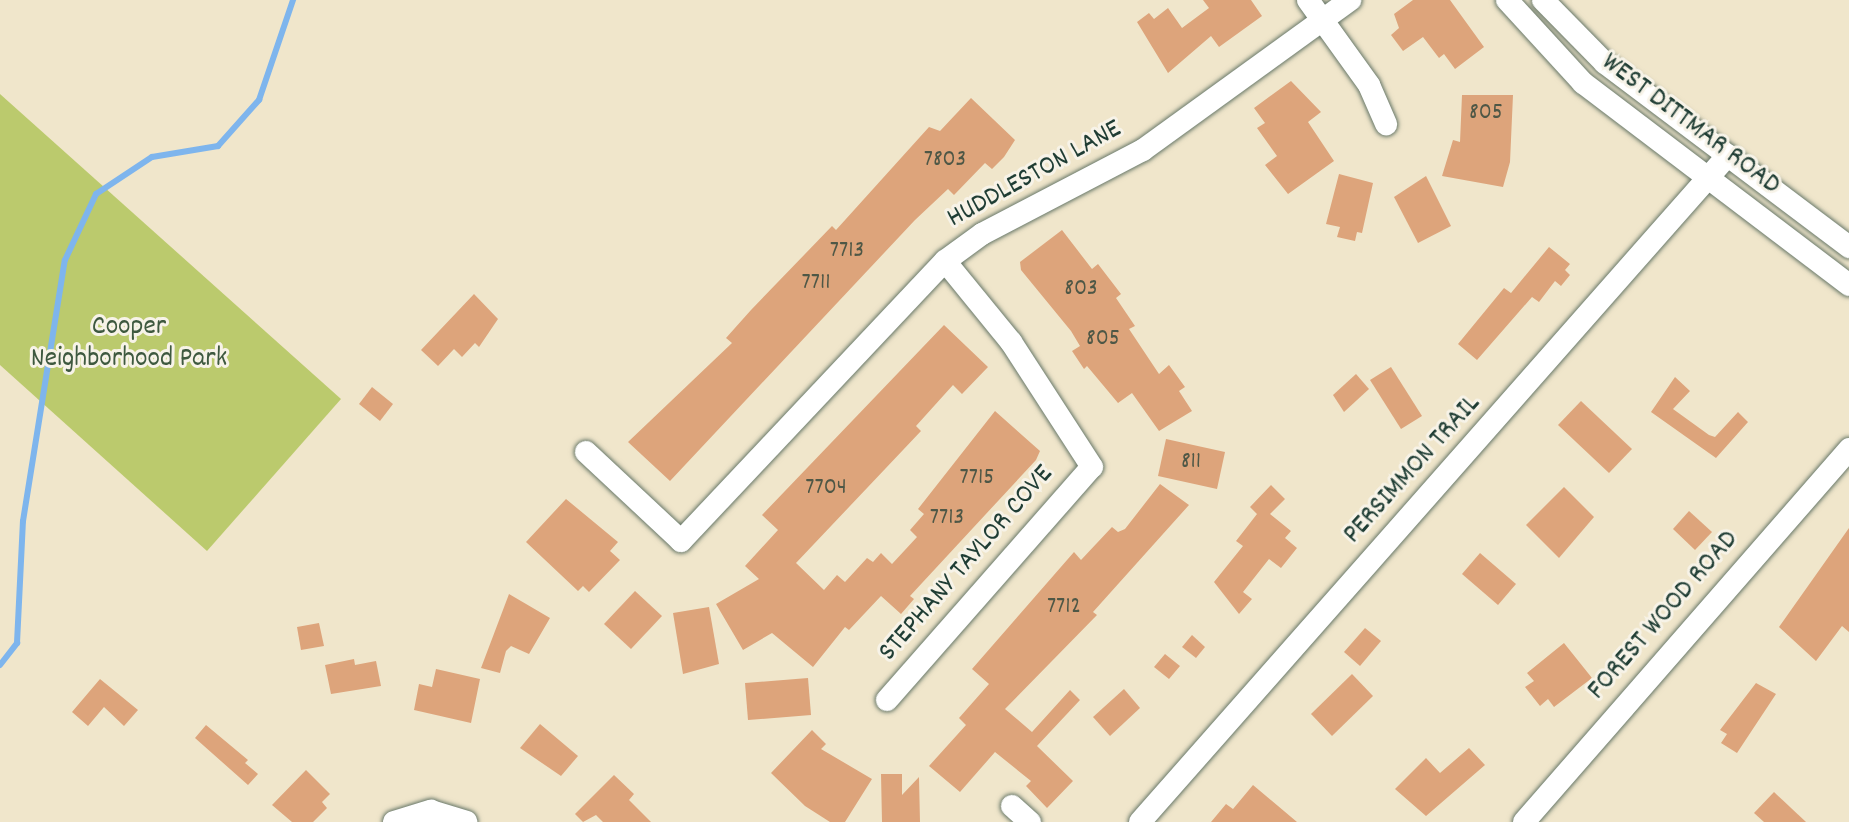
<!DOCTYPE html>
<style>
body{margin:0}
#map{position:relative;width:1849px;height:822px;overflow:hidden;background:#f0e6cb;font-family:Dekko,sans-serif}
div>[style]{position:absolute}
[style*='--x']{left:calc(var(--x)*1px);top:calc(var(--y)*1px);width:calc(var(--w)*1px);rotate:calc(var(--a)*1deg)}
.green>*{inset:0;background:#bbca6d}
.stream>*{height:6px;margin:-3px;padding:0 3px;transform-origin:3px;border-radius:3px;background:#7eb5ed}
.building>*{inset:0;background:#dda47b}
.roads{filter:drop-shadow(0 0 2px #687869) drop-shadow(0 0 2px #687869)}
.minor>*{height:22px;margin:-11px;padding:0 11px;transform-origin:11px;border-radius:11px;background:#fff}
span{translate:-50% -50%;white-space:nowrap;text-align:center;line-height:1.15;-webkit-text-stroke:6px #f7f3e8;paint-order:stroke}
.number-label{font-size:24px;color:#4e5746}
.number-label span{-webkit-text-stroke-width:0}
.street-label{font-size:28px;color:#1f3d34}
.park-label{font-size:28px;color:#3e593f}
</style>
<div id="map">
<div class="green">
<div style="clip-path:polygon(0 94px,341px 399px,207px 551px,0 365px)"></div>
</div>
<div class="stream">
<div style="--x:0;--y:665;--w:28;--a:-52"></div>
<div style="--x:17;--y:643;--w:122;--a:-87.2"></div>
<div style="--x:23;--y:521;--w:264;--a:-80.9"></div>
<div style="--x:65;--y:260;--w:73;--a:-64.8"></div>
<div style="--x:96;--y:194;--w:67;--a:-33.5"></div>
<div style="--x:152;--y:157;--w:67;--a:-9.5"></div>
<div style="--x:218;--y:146;--w:62;--a:-48.3"></div>
<div style="--x:259;--y:100;--w:106;--a:-71.2"></div>
</div>
<div class="building">
<div style="clip-path:polygon(1203px 0,1251px 0,1262px 16px,1219px 47px,1211px 36px,1168px 73px,1137px 22px,1149px 13px,1154px 19px,1168px 8px,1182px 28px,1209px 8px)"></div>
<div style="clip-path:polygon(1413px 0,1450px 0,1484px 47px,1455px 69px,1444px 54px,1439px 58px,1423px 37px,1403px 51px,1391px 35px,1399px 28px,1394px 14px)"></div>
<div style="clip-path:polygon(1291px 81px,1321px 112px,1308px 122px,1334px 161px,1288px 194px,1265px 165px,1277px 156px,1257px 128px,1265px 123px,1254px 108px)"></div>
<div style="clip-path:polygon(1462px 95px,1513px 95px,1510px 162px,1503px 187px,1442px 176px,1453px 140px,1460px 142px)"></div>
<div style="clip-path:polygon(971px 98px,1015px 140px,1004px 157px,992px 169px,985px 163px,954px 195px,948px 189px,915px 220px,670px 481px,628px 442px,732px 343px,726px 338px,751px 310px,832px 226px,836px 230px,929px 127px,940px 131px)"></div>
<div style="clip-path:polygon(1339px 174px,1373px 183px,1362px 233px,1357px 232px,1355px 241px,1337px 237px,1340px 227px,1326px 224px)"></div>
<div style="clip-path:polygon(1426px 176px,1451px 226px,1418px 243px,1394px 197px)"></div>
<div style="clip-path:polygon(1062px 230px,1092px 269px,1098px 264px,1121px 294px,1116px 298px,1135px 326px,1129px 329px,1159px 374px,1169px 365px,1185px 387px,1179px 391px,1192px 411px,1159px 431px,1132px 393px,1118px 403px,1087px 366px,1084px 369px,1072px 351px,1080px 346px,1071px 331px,1021px 270px,1020px 262px)"></div>
<div style="clip-path:polygon(1549px 247px,1570px 264px,1565px 270px,1570px 275px,1561px 286px,1555px 281px,1539px 302px,1532px 297px,1477px 360px,1458px 344px,1504px 288px,1511px 293px)"></div>
<div style="clip-path:polygon(474px 294px,498px 319px,479px 347px,475px 343px,462px 357px,454px 349px,438px 366px,421px 350px)"></div>
<div style="clip-path:polygon(944px 325px,988px 367px,962px 394px,953px 385px,916px 426px,921px 431px,796px 563px,824px 590px,837px 575px,845px 582px,867px 558px,873px 562px,881px 553px,892px 564px,917px 537px,910px 530px,924px 514px,918px 509px,995px 411px,1040px 451px,1036px 460px,910px 596px,914px 599px,901px 614px,881px 596px,849px 630px,845px 627px,813px 667px,772px 633px,743px 650px,716px 604px,759px 579px,745px 566px,778px 530px,762px 515px)"></div>
<div style="clip-path:polygon(1391px 367px,1422px 416px,1401px 429px,1370px 380px)"></div>
<div style="clip-path:polygon(1356px 374px,1369px 389px,1344px 412px,1333px 395px)"></div>
<div style="clip-path:polygon(1675px 377px,1690px 391px,1673px 409px,1709px 435px,1715px 437px,1738px 412px,1748px 422px,1716px 458px,1651px 412px)"></div>
<div style="clip-path:polygon(372px 387px,393px 404px,380px 421px,359px 404px)"></div>
<div style="clip-path:polygon(1581px 401px,1632px 449px,1609px 473px,1558px 425px)"></div>
<div style="clip-path:polygon(1166px 439px,1225px 452px,1217px 489px,1158px 476px)"></div>
<div style="clip-path:polygon(1160px 484px,1189px 505px,1093px 612px,1097px 615px,1005px 709px,1032px 732px,1070px 690px,1080px 700px,1037px 746px,1073px 781px,1047px 808px,1026px 786px,1031px 781px,995px 752px,960px 792px,929px 766px,966px 725px,959px 718px,989px 684px,972px 669px,1074px 552px,1081px 560px,1112px 527px,1118px 532px,1125px 529px)"></div>
<div style="clip-path:polygon(1271px 485px,1285px 499px,1270px 514px,1291px 531px,1285px 538px,1297px 548px,1281px 568px,1269px 559px,1243px 592px,1252px 599px,1239px 614px,1214px 582px,1243px 546px,1236px 541px,1257px 514px,1250px 507px)"></div>
<div style="clip-path:polygon(1564px 487px,1594px 517px,1559px 558px,1526px 525px)"></div>
<div style="clip-path:polygon(566px 499px,618px 542px,610px 551px,620px 560px,589px 592px,583px 586px,578px 591px,526px 542px)"></div>
<div style="clip-path:polygon(1689px 511px,1712px 532px,1695px 550px,1673px 529px)"></div>
<div style="clip-path:polygon(1849px 528px,1849px 632px,1842px 626px,1816px 661px,1779px 627px)"></div>
<div style="clip-path:polygon(1480px 553px,1516px 584px,1498px 605px,1462px 574px)"></div>
<div style="clip-path:polygon(635px 591px,662px 616px,631px 649px,604px 624px)"></div>
<div style="clip-path:polygon(509px 594px,550px 618px,529px 654px,511px 646px,506px 651px,500px 673px,481px 668px)"></div>
<div style="clip-path:polygon(709px 607px,719px 664px,683px 674px,673px 613px)"></div>
<div style="clip-path:polygon(319px 623px,324px 646px,301px 650px,297px 627px)"></div>
<div style="clip-path:polygon(1365px 628px,1381px 641px,1360px 666px,1344px 652px)"></div>
<div style="clip-path:polygon(1192px 635px,1205px 647px,1196px 658px,1182px 647px)"></div>
<div style="clip-path:polygon(1564px 643px,1592px 678px,1554px 707px,1548px 699px,1540px 706px,1525px 687px,1534px 681px,1527px 673px)"></div>
<div style="clip-path:polygon(1165px 654px,1180px 666px,1169px 679px,1154px 667px)"></div>
<div style="clip-path:polygon(354px 659px,355px 665px,376px 661px,381px 686px,331px 694px,325px 665px)"></div>
<div style="clip-path:polygon(436px 669px,480px 679px,471px 723px,414px 710px,419px 684px,432px 687px)"></div>
<div style="clip-path:polygon(1352px 674px,1373px 696px,1332px 736px,1311px 714px)"></div>
<div style="clip-path:polygon(808px 678px,811px 715px,748px 720px,745px 683px)"></div>
<div style="clip-path:polygon(100px 679px,138px 710px,124px 726px,104px 707px,88px 726px,72px 712px)"></div>
<div style="clip-path:polygon(1756px 683px,1776px 694px,1737px 753px,1721px 743px,1727px 734px,1720px 730px)"></div>
<div style="clip-path:polygon(1124px 689px,1140px 708px,1110px 736px,1093px 717px)"></div>
<div style="clip-path:polygon(540px 724px,578px 756px,561px 776px,520px 748px)"></div>
<div style="clip-path:polygon(206px 725px,248px 760px,245px 763px,258px 774px,248px 785px,195px 738px)"></div>
<div style="clip-path:polygon(812px 730px,826px 744px,821px 749px,872px 779px,845px 822px,830px 822px,805px 806px,771px 773px)"></div>
<div style="clip-path:polygon(1469px 748px,1485px 765px,1426px 816px,1395px 789px,1426px 758px,1440px 773px)"></div>
<div style="clip-path:polygon(306px 770px,330px 794px,322px 802px,327px 808px,313px 822px,292px 822px,272px 805px)"></div>
<div style="clip-path:polygon(881px 774px,902px 774px,902px 795px,919px 777px,920px 822px,882px 822px)"></div>
<div style="clip-path:polygon(614px 775px,634px 794px,629px 800px,651px 822px,603px 822px,596px 815px,583px 822px,575px 814px)"></div>
<div style="clip-path:polygon(1253px 785px,1297px 822px,1211px 822px,1226px 804px,1233px 809px)"></div>
<div style="clip-path:polygon(1774px 792px,1806px 822px,1764px 822px,1754px 813px)"></div>
</div>
<div class="roads">
<div class="minor">
<div style="--x:1308;--y:0;--w:105;--a:54.3"></div>
<div style="--x:1369;--y:85;--w:43;--a:66.4"></div>
<div style="--x:1507;--y:0;--w:113;--a:47.5"></div>
<div style="--x:1583;--y:83;--w:334;--a:37.2"></div>
<div style="--x:1543;--y:0;--w:88;--a:45.5"></div>
<div style="--x:1605;--y:63;--w:306;--a:37"></div>
<div style="--x:586;--y:452;--w:130;--a:43.1"></div>
<div style="--x:681;--y:541;--w:385;--a:-46.7"></div>
<div style="--x:945;--y:261;--w:46;--a:-36.1"></div>
<div style="--x:982;--y:234;--w:182;--a:-27.6"></div>
<div style="--x:1143;--y:150;--w:256;--a:-35.9"></div>
<div style="--x:887;--y:700;--w:310;--a:-48.7"></div>
<div style="--x:1092;--y:467;--w:149;--a:-122.9"></div>
<div style="--x:1011;--y:342;--w:104;--a:-129.2"></div>
<div style="--x:1012;--y:806;--w:24;--a:42"></div>
<div style="--x:394;--y:822;--w:39;--a:-17"></div>
<div style="--x:431;--y:811;--w:37;--a:17"></div>
<div style="--x:1140;--y:822;--w:889;--a:-48.6"></div>
<div style="--x:1524;--y:822;--w:495;--a:-48.9"></div>
</div>
</div>
<div class="number-label">
<span style="left:1486px;top:114px">805</span>
<span style="left:945px;top:161px">7803</span>
<span style="left:847px;top:252px">7713</span>
<span style="left:816px;top:284px">7711</span>
<span style="left:1081px;top:290px">803</span>
<span style="left:1103px;top:340px">805</span>
<span style="left:1191px;top:463px">811</span>
<span style="left:977px;top:479px">7715</span>
<span style="left:826px;top:489px">7704</span>
<span style="left:947px;top:519px">7713</span>
<span style="left:1064px;top:608px">7712</span>
</div>
<div class="street-label">
<span style="left:1690px;top:125px;rotate:37deg">WEST DITTMAR ROAD</span>
<span style="left:1035px;top:175px;rotate:-29deg">HUDDLESTON LANE</span>
<span style="left:1413px;top:470px;rotate:-48deg">PERSIMMON TRAIL</span>
<span style="left:967px;top:564px;rotate:-49deg">STEPHANY TAYLOR COVE</span>
<span style="left:1664px;top:616px;rotate:-49deg">FOREST WOOD ROAD</span>
</div>
<div class="park-label">
<span style="left:129px;top:344px">Cooper<br>Neighborhood Park</span>
</div>
</div>
